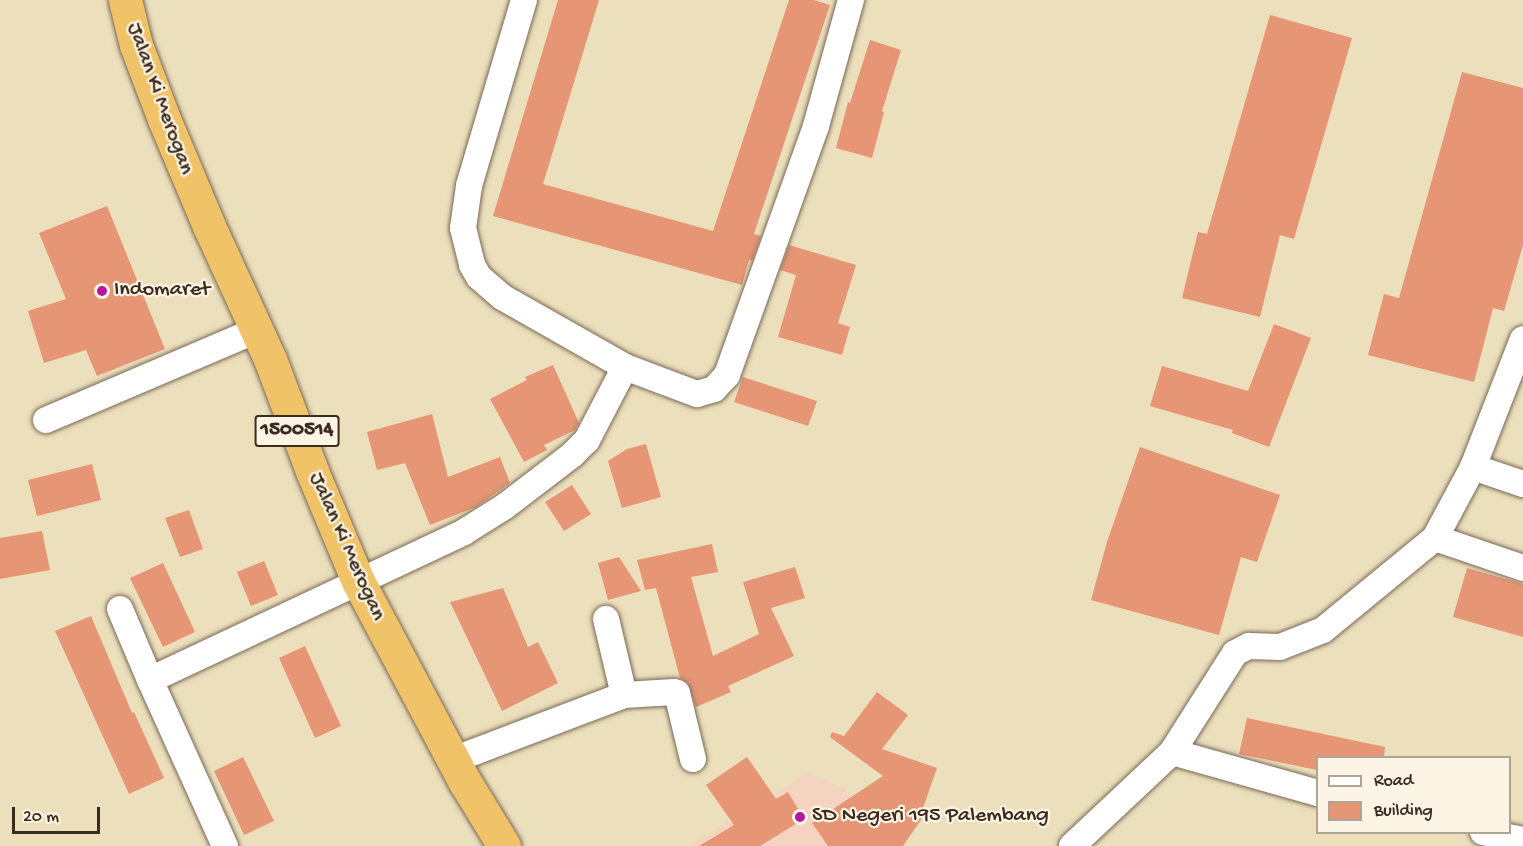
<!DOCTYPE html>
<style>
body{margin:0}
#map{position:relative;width:1523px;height:846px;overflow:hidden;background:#ecdfbc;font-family:"Gochi Hand",sans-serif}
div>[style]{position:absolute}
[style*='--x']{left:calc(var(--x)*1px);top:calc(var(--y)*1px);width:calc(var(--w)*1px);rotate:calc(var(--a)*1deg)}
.built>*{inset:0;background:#f5d3c1}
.building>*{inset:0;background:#e69575}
.roads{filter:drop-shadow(0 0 2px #796955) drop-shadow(0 0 2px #796955)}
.street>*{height:26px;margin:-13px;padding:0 13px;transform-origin:13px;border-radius:13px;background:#fff}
.highway>*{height:33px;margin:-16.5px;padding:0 16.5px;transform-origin:16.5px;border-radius:16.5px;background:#f0c369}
.dots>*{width:16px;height:16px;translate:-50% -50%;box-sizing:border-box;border:3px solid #fcf5e5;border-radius:50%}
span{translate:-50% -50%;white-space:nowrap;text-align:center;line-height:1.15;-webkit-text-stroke:4.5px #fcf5e5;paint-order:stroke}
.shield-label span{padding:2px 4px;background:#fcf5e5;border:2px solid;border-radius:4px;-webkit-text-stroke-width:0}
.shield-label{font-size:21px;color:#3b2a1e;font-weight:700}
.street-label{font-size:22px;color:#3b2a1e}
.poi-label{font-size:22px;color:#3b2a1e}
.left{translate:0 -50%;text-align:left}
.legend{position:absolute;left:1316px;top:756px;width:195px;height:78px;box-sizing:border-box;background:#fcf5e5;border:2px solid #afa495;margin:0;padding:8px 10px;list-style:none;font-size:18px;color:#3b2a1e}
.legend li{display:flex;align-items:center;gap:12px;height:30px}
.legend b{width:30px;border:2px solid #afa495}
.scale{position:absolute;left:12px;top:807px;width:88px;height:27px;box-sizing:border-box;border:3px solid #3b2a1e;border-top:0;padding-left:8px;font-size:18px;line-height:21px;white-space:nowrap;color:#3b2a1e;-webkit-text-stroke:4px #fcf5e5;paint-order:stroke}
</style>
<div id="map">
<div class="built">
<div style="clip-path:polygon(808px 773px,844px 788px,884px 846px,688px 846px)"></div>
</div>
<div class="building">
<div style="clip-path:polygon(558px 0,599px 0,543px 184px,713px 231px,789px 0,814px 0,830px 5px,754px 234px,761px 236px,752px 261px,749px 260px,742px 285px,493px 216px)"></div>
<div style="clip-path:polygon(1270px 15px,1352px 38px,1294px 239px,1280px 235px,1260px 317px,1182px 298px,1198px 232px,1207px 234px)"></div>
<div style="clip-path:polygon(870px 40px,901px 50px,882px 111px,884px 112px,872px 158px,836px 148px,848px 102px,850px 103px)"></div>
<div style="clip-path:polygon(1462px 72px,1523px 88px,1523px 245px,1504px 311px,1493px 308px,1474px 382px,1368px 355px,1384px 294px,1399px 298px)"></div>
<div style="clip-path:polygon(107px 206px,165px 349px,97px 376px,86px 350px,44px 363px,28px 311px,66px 299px,39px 233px)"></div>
<div style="clip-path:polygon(789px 245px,856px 265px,838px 323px,850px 327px,842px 355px,778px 337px,796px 275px,780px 270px)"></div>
<div style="clip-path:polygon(1274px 324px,1311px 338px,1269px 447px,1232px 433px,1233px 430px,1150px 406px,1162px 366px,1248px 391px)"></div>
<div style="clip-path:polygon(553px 365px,579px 423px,575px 430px,544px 445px,547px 450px,524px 462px,490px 399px,527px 380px,525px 377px)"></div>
<div style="clip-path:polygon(743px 377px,817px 401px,808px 426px,734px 402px)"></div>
<div style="clip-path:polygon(432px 414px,448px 477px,500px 457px,510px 483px,476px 507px,430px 525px,405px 463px,377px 470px,367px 432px)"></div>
<div style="clip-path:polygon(646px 444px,661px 497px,622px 508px,608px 461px,627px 449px)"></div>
<div style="clip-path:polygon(1140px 447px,1280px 495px,1257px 562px,1241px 557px,1219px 635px,1091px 600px,1107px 542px)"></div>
<div style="clip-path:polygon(92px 464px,101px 500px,37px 516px,28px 480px)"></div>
<div style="clip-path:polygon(572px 485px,591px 514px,564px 531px,545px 502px)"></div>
<div style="clip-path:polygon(189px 510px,203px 549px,180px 557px,165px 518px)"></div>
<div style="clip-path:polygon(42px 531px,50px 570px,0 579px,0 538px)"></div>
<div style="clip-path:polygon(712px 544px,718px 572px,691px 577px,713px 656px,759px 634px,743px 582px,795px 567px,805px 598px,771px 608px,794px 656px,728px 686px,731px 692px,696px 707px,688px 683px,680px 678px,656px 588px,645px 590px,637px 560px)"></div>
<div style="clip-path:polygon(619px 557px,641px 591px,608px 600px,598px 563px)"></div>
<div style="clip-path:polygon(264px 561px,278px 595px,251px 606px,237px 572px)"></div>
<div style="clip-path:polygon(163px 563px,195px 632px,163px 647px,130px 578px)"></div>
<div style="clip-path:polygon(1467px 568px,1523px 584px,1523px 637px,1453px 617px)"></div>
<div style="clip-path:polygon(503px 588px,528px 647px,538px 642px,558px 683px,502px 711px,450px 602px)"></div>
<div style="clip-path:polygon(91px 616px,132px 713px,134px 712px,164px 778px,129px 794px,55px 631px)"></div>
<div style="clip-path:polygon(305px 646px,341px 726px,315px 738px,279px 658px)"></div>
<div style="clip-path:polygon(877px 692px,908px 715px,882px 749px,937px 768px,923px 808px,927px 811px,903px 846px,828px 846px,812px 823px,883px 776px,830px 737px,832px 732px,844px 736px)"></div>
<div style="clip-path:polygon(1247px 718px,1385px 747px,1384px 758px,1317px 758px,1317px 770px,1239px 754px)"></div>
<div style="clip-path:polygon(243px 757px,274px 821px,244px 835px,214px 771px)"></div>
<div style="clip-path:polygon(747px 757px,776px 799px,788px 792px,804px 819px,760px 846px,699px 846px,734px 825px,706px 785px)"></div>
</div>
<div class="roads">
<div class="street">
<div style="--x:524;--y:0;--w:194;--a:106.5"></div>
<div style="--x:469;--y:186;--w:42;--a:98.1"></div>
<div style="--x:463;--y:228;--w:38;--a:76"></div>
<div style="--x:472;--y:265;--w:14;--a:60"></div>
<div style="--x:479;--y:277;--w:30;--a:41"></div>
<div style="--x:502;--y:297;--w:142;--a:29.6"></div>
<div style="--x:625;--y:367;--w:77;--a:20.6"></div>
<div style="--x:697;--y:394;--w:18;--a:-16"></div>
<div style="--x:714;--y:389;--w:19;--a:-47"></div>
<div style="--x:727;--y:375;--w:264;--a:-70.3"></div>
<div style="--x:816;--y:126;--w:131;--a:-74.5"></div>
<div style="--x:46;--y:420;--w:229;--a:-23.1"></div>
<div style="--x:1473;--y:467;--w:53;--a:18.8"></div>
<div style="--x:1435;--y:538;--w:93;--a:18.8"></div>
<div style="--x:120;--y:609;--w:77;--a:67.1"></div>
<div style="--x:606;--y:619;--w:78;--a:76.7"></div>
<div style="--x:1172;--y:752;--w:152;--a:15.7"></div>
<div style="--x:453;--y:760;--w:183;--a:-20.8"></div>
<div style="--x:624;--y:695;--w:50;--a:-3.4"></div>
<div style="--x:674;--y:692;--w:3;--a:18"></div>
<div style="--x:677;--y:693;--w:68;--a:76.4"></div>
<div style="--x:1483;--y:832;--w:41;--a:11.3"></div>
<div style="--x:225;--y:846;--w:182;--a:-114.3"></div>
<div style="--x:150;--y:680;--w:347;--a:-25.2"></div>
<div style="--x:464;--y:532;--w:47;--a:-32"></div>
<div style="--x:504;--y:507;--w:86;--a:-37.4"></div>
<div style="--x:572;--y:455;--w:21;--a:-45"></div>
<div style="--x:587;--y:440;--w:82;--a:-62.5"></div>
<div style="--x:1072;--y:846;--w:137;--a:-43.2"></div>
<div style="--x:1172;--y:752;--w:117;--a:-57.5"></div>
<div style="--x:1235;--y:653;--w:16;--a:-27"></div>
<div style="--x:1249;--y:646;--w:31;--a:2"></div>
<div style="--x:1280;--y:647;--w:46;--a:-21.6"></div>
<div style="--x:1323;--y:630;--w:145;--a:-39.4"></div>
<div style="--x:1435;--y:538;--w:81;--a:-61.8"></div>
<div style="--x:1473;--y:467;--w:137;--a:-68.7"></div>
</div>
<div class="highway">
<div style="--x:125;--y:0;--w:46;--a:76.3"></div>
<div style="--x:136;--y:45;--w:79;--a:69.3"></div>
<div style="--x:164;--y:119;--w:116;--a:67.2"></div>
<div style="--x:209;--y:226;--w:146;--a:65.4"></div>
<div style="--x:270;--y:359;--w:120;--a:69.4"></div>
<div style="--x:312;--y:471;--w:119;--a:67.3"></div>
<div style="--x:358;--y:581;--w:228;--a:62"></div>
<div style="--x:465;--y:782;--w:75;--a:58.6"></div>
</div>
</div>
<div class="dots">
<div style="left:102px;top:291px;background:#b5179e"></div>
<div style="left:800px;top:817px;background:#b5179e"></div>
</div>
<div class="shield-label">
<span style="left:297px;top:431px">1500514</span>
</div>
<div class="street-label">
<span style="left:159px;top:99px;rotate:70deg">Jalan Ki Merogan</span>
<span style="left:346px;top:547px;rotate:66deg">Jalan Ki Merogan</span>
</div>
<div class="poi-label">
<span class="left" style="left:114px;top:291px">Indomaret</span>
<span class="left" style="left:812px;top:817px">SD Negeri 195 Palembang</span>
</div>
<ul class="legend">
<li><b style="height:8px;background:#fff"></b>Road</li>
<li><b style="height:16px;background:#e69575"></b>Building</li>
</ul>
<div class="scale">20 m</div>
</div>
